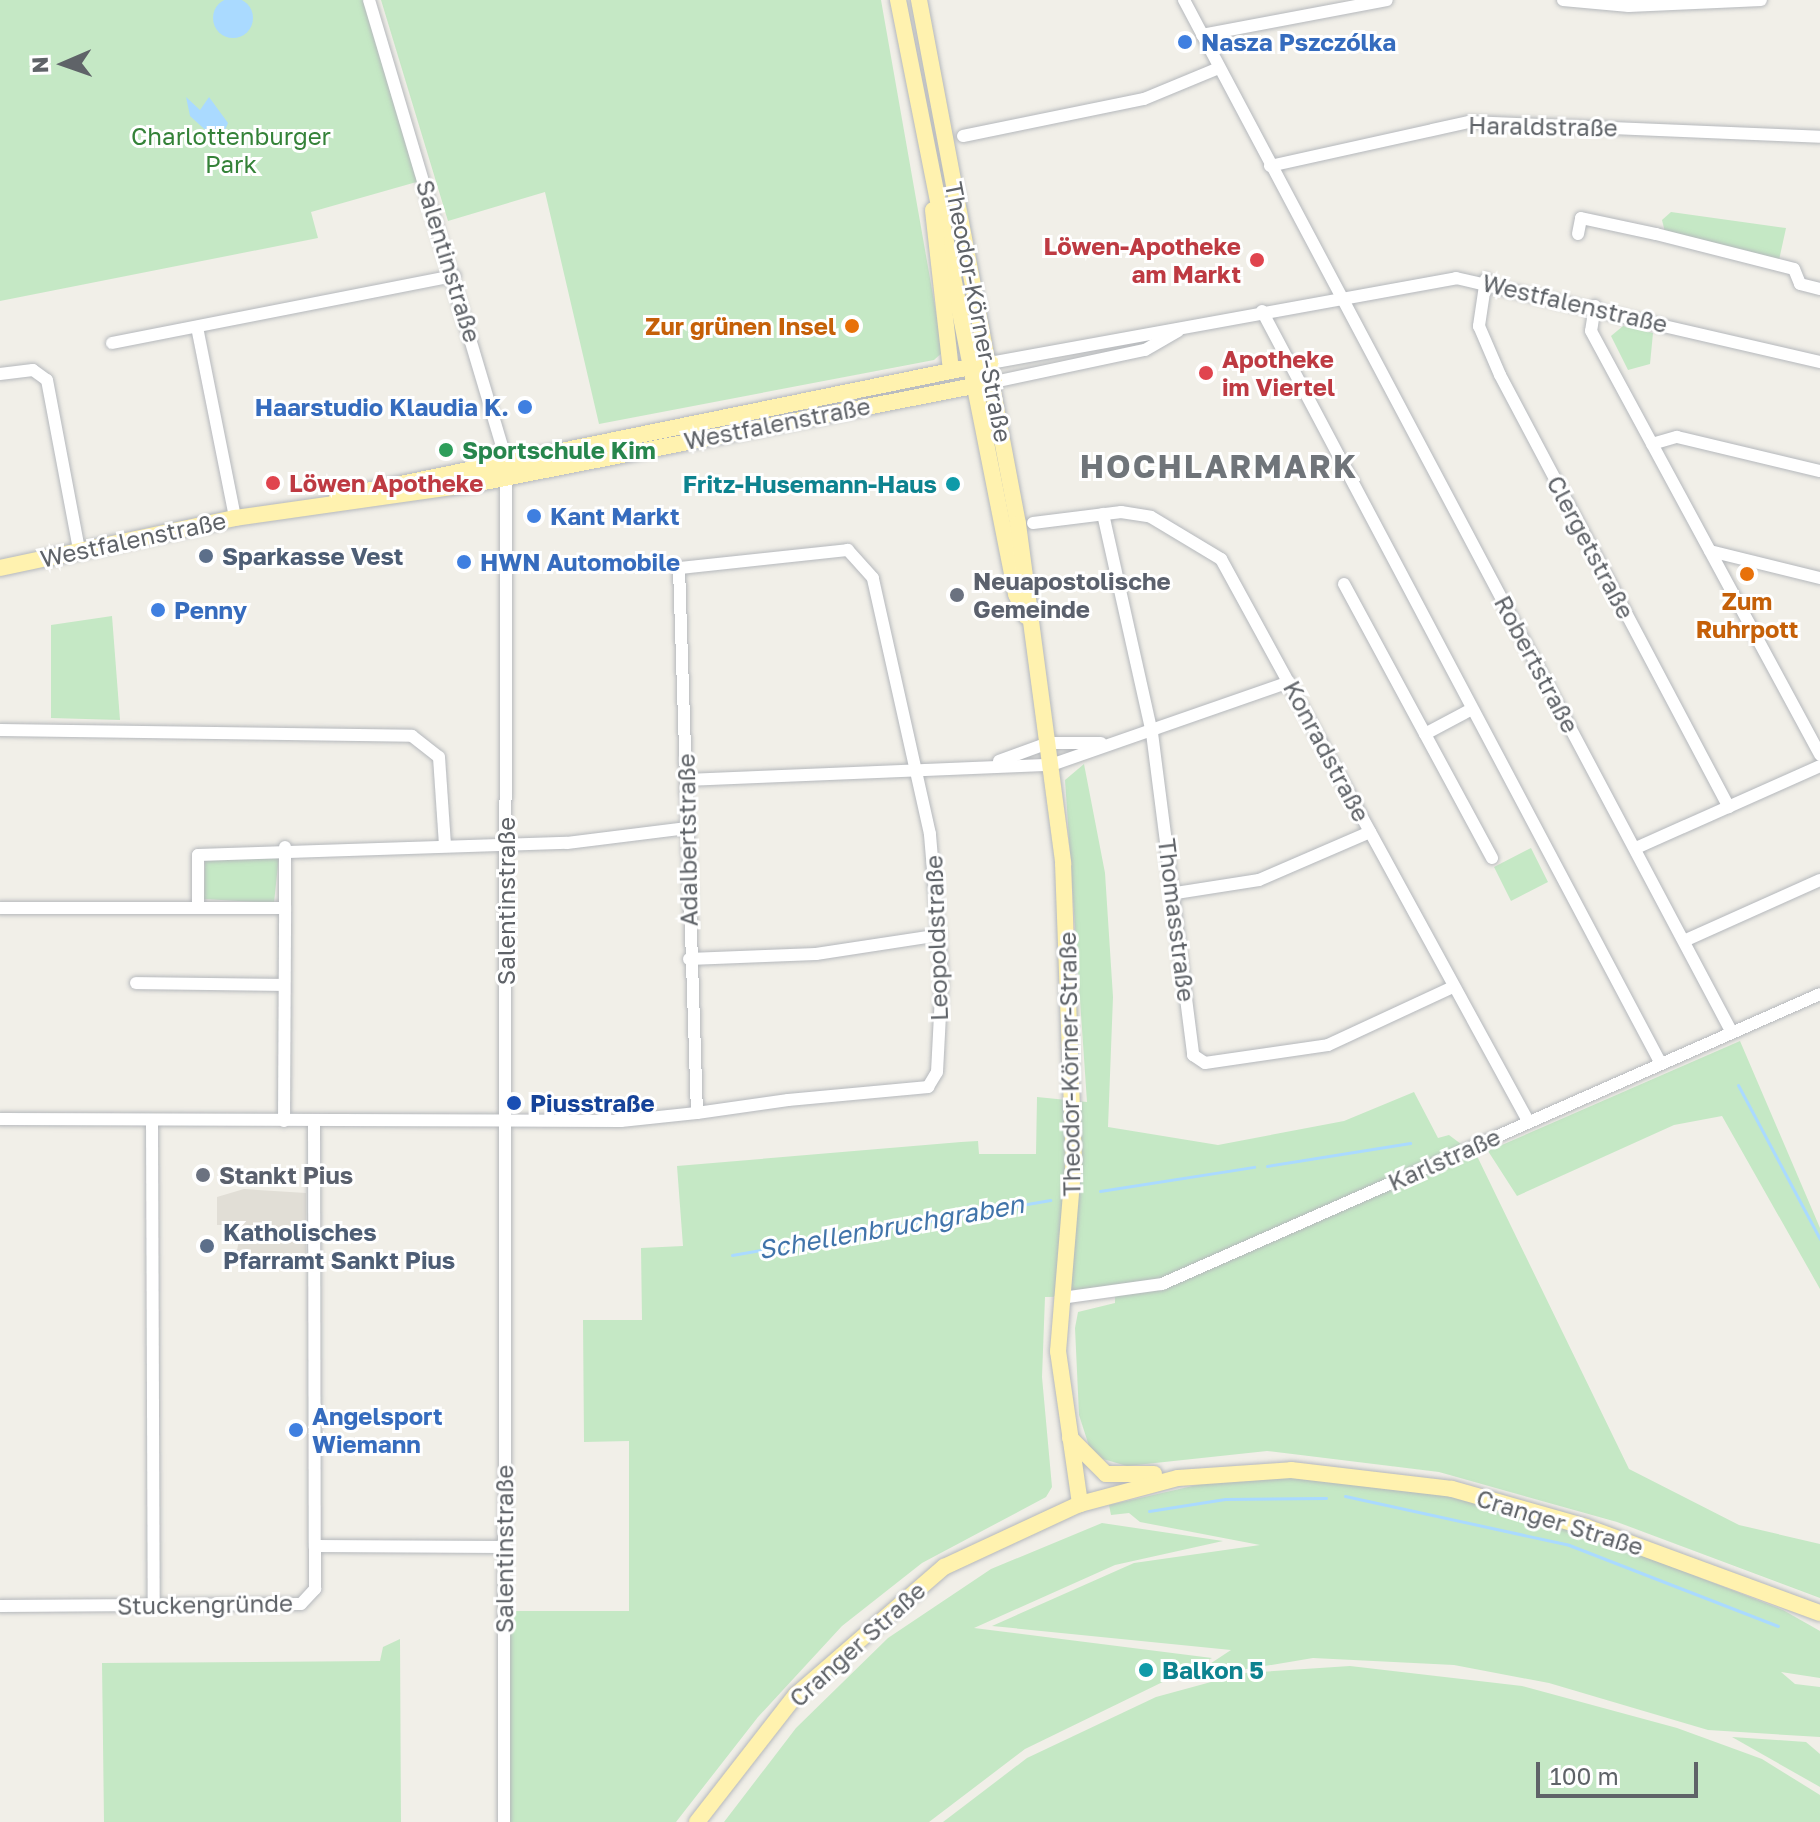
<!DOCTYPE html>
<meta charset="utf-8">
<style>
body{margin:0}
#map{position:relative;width:1820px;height:1822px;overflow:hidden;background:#f1efe8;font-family:"Golos Text",sans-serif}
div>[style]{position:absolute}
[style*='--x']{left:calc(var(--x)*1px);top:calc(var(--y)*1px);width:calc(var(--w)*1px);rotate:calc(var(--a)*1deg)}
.education>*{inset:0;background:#e1ded6}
.green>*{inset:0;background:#c5e8c5}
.water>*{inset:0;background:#aadaff}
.round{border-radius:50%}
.stream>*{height:3px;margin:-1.5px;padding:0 1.5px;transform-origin:1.5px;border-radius:1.5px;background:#aadaff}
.roads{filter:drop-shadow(0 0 2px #b5b8bc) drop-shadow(0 0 2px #b5b8bc)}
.minor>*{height:12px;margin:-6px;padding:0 6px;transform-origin:6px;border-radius:6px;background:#fff}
.major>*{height:16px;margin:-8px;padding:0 8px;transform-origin:8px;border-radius:8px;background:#fff2af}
.dots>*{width:22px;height:22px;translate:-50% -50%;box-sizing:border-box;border:4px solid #fff;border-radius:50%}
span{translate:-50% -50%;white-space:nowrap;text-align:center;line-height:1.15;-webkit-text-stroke:6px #fff;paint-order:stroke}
.shop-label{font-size:24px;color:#366cbe;font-weight:700}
.left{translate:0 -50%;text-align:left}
.right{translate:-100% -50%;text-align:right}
.street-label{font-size:24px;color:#5f6368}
.park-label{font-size:24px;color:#348238}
.health-label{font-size:24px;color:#be3a42;font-weight:700}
.food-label{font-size:24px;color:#c56008;font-weight:700}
.leisure-label{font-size:24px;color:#27864d;font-weight:700}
.culture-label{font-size:24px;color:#0d838f;font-weight:700}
.service-label{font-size:24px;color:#4e5e75;font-weight:700}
.worship-label{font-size:24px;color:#5b616d;font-weight:700}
.transit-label{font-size:24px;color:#164399;font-weight:700}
.water-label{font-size:26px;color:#4174aa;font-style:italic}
.district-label{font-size:32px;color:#70757a;font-weight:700;letter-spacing:2px}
.north{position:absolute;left:24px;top:24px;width:80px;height:80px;-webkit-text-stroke:6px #fff;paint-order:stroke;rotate:268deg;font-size:22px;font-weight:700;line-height:32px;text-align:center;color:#5f6368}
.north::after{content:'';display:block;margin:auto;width:28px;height:36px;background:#5f6368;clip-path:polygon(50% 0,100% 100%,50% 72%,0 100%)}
.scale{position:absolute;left:1536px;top:1762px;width:162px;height:36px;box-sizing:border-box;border:4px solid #5f6368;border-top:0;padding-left:10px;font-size:24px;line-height:28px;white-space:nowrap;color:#5f6368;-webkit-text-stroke:6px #fff;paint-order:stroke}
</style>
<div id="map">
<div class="education">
<div style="clip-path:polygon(244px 1189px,306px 1193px,306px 1265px,234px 1266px,239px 1240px,231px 1239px,231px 1225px,217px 1225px,217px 1197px)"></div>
</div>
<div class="green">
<div style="clip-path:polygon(0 0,364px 0,420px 181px,311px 212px,318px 238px,0 301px)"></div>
<div style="clip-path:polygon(381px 0,881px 0,943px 352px,934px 360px,599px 424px,545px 192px,448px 221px)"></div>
<div style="clip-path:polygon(1671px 212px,1786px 228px,1779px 260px,1665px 232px,1662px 220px)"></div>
<div style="clip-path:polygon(1623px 326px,1653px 333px,1650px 364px,1628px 370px,1611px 336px)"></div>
<div style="clip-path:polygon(112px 616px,120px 720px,51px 718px,51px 625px)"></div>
<div style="clip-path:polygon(1084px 764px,1105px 873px,1113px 997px,1108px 1127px,1218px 1145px,1344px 1121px,1414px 1092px,1438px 1138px,1449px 1135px,1477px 1156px,1629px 1469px,1739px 1525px,1820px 1544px,1820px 1598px,1617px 1522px,1439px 1472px,1267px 1451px,1127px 1466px,1103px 1459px,1089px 1446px,1079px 1415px,1075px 1328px,1078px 1312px,1115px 1303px,1115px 1296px,1045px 1297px,1042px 1377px,1052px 1487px,1046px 1497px,922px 1563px,842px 1626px,758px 1717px,676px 1822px,507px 1822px,509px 1611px,629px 1611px,629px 1441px,584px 1442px,583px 1320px,642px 1320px,641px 1248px,683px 1246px,677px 1166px,961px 1142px,978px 1141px,979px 1154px,1036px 1154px,1037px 1097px,1087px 1102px,1065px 780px)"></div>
<div style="clip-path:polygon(1531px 848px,1548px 882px,1511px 901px,1494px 867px)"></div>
<div style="clip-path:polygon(279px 855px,274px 903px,204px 899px,205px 859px)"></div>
<div style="clip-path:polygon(1740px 1041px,1820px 1228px,1820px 1289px,1722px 1116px,1674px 1125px,1517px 1196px,1488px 1151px)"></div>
<div style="clip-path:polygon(1283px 1477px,1438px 1493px,1593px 1536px,1783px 1610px,1820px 1631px,1820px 1678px,1781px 1672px,1795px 1684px,1820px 1687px,1820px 1737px,1708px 1730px,1549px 1683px,1454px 1665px,1313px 1658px,1187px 1679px,1231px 1650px,992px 1626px,1134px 1563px,1260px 1545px,1140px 1522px,1129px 1513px,1111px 1515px,1109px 1505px,1206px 1483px)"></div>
<div style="clip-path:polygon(1102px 1523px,1223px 1541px,1115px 1565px,974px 1628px,1212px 1658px,1025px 1749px,929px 1822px,724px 1822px,796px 1728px,888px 1638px,991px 1569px)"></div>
<div style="clip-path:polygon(400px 1639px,401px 1822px,104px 1822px,102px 1663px,380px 1661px,383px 1647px)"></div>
<div style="clip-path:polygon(1350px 1666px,1522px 1686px,1677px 1728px,1762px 1759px,1820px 1795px,1820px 1822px,943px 1822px,1027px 1758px,1156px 1697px,1244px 1673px)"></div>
<div style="clip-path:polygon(1732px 1737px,1806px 1742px,1820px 1754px,1820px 1787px)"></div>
</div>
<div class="water">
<div class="round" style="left:213px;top:-2px;width:40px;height:40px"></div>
<div style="clip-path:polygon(186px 97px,200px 110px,209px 97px,228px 123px,223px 135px,213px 137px,190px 116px)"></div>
</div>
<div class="stream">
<div style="--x:1738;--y:1085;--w:174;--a:62"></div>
<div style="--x:1267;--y:1166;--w:145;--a:-9.1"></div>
<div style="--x:1100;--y:1191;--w:156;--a:-8.9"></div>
<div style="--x:732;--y:1255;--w:323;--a:-9.8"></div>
<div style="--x:1345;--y:1496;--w:229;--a:12.3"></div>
<div style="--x:1569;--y:1545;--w:224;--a:21.2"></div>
<div style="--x:1149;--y:1511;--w:77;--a:-9"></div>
<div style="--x:1225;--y:1499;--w:101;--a:-0.6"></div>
</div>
<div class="roads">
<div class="minor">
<div style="--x:369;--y:0;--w:480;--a:73.4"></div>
<div style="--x:506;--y:460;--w:1362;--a:90.08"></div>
<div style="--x:1184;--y:0;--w:1169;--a:62.05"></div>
<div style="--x:1563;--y:0;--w:66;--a:5.2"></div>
<div style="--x:1629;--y:6;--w:132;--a:-2.6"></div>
<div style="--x:1202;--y:35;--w:188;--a:-10.7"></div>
<div style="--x:963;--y:136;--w:185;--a:-11.6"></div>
<div style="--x:1144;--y:99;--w:81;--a:-22.5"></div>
<div style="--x:1270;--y:166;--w:204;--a:-12.5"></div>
<div style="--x:1469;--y:122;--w:351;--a:2.4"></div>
<div style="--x:1578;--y:234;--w:16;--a:-79"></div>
<div style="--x:1581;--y:218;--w:77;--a:12"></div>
<div style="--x:1656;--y:234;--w:142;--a:14.2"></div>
<div style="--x:1794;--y:269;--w:16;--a:68"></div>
<div style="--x:1800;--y:284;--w:21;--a:14"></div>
<div style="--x:1486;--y:279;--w:48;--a:98.5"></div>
<div style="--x:1479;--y:326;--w:53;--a:66.8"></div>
<div style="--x:1500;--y:375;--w:489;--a:62.1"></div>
<div style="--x:1595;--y:306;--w:25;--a:99"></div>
<div style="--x:1591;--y:331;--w:482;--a:61.6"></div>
<div style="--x:1262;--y:311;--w:850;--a:62.08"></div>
<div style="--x:197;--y:327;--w:195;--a:78.7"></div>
<div style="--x:112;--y:343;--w:349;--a:-11.1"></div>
<div style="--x:990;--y:363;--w:474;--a:-10.3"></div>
<div style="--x:1456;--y:278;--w:374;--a:13"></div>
<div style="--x:0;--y:374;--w:33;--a:-7"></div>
<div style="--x:33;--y:370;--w:17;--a:36"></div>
<div style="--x:47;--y:380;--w:172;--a:79.3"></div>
<div style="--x:994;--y:382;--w:154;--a:-12"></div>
<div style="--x:1145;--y:350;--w:38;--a:-30"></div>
<div style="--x:1652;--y:444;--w:26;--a:-16"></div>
<div style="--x:1677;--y:437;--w:147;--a:13.4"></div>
<div style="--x:1103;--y:514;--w:224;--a:77.4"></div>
<div style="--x:1152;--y:733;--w:325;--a:82.7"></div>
<div style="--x:1193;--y:1055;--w:14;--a:34"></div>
<div style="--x:1205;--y:1063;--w:124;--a:-8.3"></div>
<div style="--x:1328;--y:1045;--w:138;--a:-24.9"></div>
<div style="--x:1033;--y:523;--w:89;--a:-7.1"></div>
<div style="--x:1121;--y:512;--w:30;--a:9"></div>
<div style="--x:1151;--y:517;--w:82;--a:31"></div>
<div style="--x:1221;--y:559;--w:640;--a:61.35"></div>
<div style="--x:1710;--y:551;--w:113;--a:13.8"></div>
<div style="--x:1344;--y:584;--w:170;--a:61.6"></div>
<div style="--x:1472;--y:709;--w:53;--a:152"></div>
<div style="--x:1425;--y:734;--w:141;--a:61.6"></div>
<div style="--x:0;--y:730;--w:412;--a:0.8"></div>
<div style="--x:412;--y:736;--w:34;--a:38"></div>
<div style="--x:439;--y:757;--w:87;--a:86.1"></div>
<div style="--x:999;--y:761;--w:52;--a:-20.2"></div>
<div style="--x:1048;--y:743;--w:53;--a:0"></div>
<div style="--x:686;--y:780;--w:365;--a:-2.4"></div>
<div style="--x:1051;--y:765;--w:252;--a:-19.2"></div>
<div style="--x:1636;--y:848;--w:201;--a:-24"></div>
<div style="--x:1176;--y:893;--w:84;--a:-8.9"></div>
<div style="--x:1259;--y:880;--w:121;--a:-23.4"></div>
<div style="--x:0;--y:908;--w:285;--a:0"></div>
<div style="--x:285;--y:908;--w:61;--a:-90"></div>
<div style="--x:198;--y:908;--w:53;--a:-90"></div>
<div style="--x:198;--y:855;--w:369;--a:-1.9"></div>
<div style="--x:567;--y:843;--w:121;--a:-7.1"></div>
<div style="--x:1684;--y:941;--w:149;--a:-24.2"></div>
<div style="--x:689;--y:959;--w:127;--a:-2.3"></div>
<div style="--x:816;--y:954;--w:125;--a:-8.7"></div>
<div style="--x:136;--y:983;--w:146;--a:0.8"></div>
<div style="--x:0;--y:1119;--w:621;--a:0.18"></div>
<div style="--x:621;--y:1121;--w:76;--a:-6"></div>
<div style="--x:697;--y:1113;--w:92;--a:-8.1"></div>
<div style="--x:788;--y:1100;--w:141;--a:-5.3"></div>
<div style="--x:928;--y:1087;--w:17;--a:-59"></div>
<div style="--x:937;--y:1072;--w:97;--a:-87"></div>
<div style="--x:942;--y:975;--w:142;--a:-94.9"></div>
<div style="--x:930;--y:834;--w:262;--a:-102.6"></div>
<div style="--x:873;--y:578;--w:38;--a:-132"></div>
<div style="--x:848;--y:550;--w:170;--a:173.9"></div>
<div style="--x:679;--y:568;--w:545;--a:88.11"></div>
<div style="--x:152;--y:1120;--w:485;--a:89.8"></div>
<div style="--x:284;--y:1121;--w:213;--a:-89.7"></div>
<div style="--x:314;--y:1121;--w:425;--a:89.9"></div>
<div style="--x:1061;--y:1298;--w:102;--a:-7.9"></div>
<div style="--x:1162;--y:1284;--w:719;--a:-23.78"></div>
<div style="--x:0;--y:1606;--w:301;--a:-0.4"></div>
<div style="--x:301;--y:1604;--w:21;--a:-47"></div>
<div style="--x:315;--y:1589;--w:43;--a:-90"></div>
<div style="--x:315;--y:1546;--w:190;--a:0.3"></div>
</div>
<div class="major">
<div style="--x:898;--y:0;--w:606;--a:78.76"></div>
<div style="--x:1016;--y:594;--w:24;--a:66"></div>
<div style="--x:919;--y:0;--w:533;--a:79.3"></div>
<div style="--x:1018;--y:524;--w:342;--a:82.4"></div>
<div style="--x:1063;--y:863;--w:294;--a:87.9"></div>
<div style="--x:1074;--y:1157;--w:195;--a:94.7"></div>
<div style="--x:1058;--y:1351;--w:155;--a:81.8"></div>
<div style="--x:933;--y:210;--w:161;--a:83.6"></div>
<div style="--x:337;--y:497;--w:667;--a:-11.6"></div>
<div style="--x:0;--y:568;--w:240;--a:-12"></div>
<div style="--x:235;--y:518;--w:241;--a:-8.1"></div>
<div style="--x:474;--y:484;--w:530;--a:-11.1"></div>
<div style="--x:1070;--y:1438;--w:51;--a:45"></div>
<div style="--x:1106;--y:1474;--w:48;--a:0"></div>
<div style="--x:697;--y:1822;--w:161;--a:-52.1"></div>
<div style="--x:796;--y:1695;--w:196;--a:-40.9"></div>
<div style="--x:944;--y:1567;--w:150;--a:-24.9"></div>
<div style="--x:1080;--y:1504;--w:101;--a:-14.9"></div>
<div style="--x:1178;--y:1478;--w:113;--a:-4"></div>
<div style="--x:1291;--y:1470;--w:162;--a:6.7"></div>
<div style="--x:1452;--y:1489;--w:139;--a:15.8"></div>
<div style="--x:1586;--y:1527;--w:249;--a:20.2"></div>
</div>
</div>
<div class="dots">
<div style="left:1185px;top:42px;background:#3f7fe0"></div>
<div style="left:1257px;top:260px;background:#e0444e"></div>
<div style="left:852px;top:326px;background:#e8710a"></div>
<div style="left:1206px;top:373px;background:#e0444e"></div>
<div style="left:525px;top:407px;background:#3f7fe0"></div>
<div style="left:446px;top:450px;background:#2e9e5b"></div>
<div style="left:273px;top:483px;background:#e0444e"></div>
<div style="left:953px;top:484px;background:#0f9aa8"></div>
<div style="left:534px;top:516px;background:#3f7fe0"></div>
<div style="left:206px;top:556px;background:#5c6f8a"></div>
<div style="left:464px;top:562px;background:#3f7fe0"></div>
<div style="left:1747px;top:574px;background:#e8710a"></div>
<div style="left:957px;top:595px;background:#6b7280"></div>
<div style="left:158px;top:610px;background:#3f7fe0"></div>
<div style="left:514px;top:1103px;background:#1a4fb4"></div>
<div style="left:203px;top:1175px;background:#6b7280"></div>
<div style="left:207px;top:1246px;background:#5c6f8a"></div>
<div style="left:296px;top:1430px;background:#3f7fe0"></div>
<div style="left:1146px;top:1670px;background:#0f9aa8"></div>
</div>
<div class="shop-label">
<span class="left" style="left:1201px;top:42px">Nasza Pszczólka</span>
<span class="right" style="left:509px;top:407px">Haarstudio Klaudia K.</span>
<span class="left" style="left:550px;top:516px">Kant Markt</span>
<span class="left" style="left:480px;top:562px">HWN Automobile</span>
<span class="left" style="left:174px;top:610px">Penny</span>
<span class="left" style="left:312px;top:1430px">Angelsport<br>Wiemann</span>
</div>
<div class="street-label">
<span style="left:1543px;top:126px;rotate:1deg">Haraldstraße</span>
<span style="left:449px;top:261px;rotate:73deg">Salentinstraße</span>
<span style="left:1575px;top:303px;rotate:13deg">Westfalenstraße</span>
<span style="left:979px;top:312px;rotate:79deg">Theodor-Körner-Straße</span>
<span style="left:777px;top:423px;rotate:-11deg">Westfalenstraße</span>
<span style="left:133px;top:539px;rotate:-12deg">Westfalenstraße</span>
<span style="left:1591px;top:547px;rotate:62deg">Clergetstraße</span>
<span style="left:1537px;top:664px;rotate:62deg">Robertstraße</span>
<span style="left:1327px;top:751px;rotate:62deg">Konradstraße</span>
<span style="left:687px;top:840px;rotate:-91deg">Adalbertstraße</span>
<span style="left:506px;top:901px;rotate:-90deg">Salentinstraße</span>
<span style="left:1177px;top:920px;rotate:83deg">Thomasstraße</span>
<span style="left:936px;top:938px;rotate:-92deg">Leopoldstraße</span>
<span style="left:1069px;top:1064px;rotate:-91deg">Theodor-Körner-Straße</span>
<span style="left:1444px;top:1159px;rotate:-24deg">Karlstraße</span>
<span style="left:1560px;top:1522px;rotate:17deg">Cranger Straße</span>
<span style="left:504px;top:1549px;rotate:-90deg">Salentinstraße</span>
<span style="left:205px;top:1604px;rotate:-1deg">Stuckengründe</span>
<span style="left:857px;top:1644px;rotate:-42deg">Cranger Straße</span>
</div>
<div class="park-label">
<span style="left:231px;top:150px">Charlottenburger<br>Park</span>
</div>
<div class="health-label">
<span class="right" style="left:1241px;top:260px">Löwen-Apotheke<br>am Markt</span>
<span class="left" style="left:1222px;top:373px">Apotheke<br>im Viertel</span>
<span class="left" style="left:289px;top:483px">Löwen Apotheke</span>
</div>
<div class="food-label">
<span class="right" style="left:836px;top:326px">Zur grünen Insel</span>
<span style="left:1747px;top:615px">Zum<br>Ruhrpott</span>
</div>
<div class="leisure-label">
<span class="left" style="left:462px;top:450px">Sportschule Kim</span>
</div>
<div class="culture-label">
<span class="right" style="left:937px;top:484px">Fritz-Husemann-Haus</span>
<span class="left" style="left:1162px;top:1670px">Balkon 5</span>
</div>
<div class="service-label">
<span class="left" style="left:222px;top:556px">Sparkasse Vest</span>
<span class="left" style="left:223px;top:1246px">Katholisches<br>Pfarramt Sankt Pius</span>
</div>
<div class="worship-label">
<span class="left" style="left:973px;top:595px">Neuapostolische<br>Gemeinde</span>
<span class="left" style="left:219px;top:1175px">Stankt Pius</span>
</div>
<div class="transit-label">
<span class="left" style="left:530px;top:1103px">Piusstraße</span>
</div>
<div class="water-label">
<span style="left:891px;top:1227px;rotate:-10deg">Schellenbruchgraben</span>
</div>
<div class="district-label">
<span style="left:1219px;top:466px">HOCHLARMARK</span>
</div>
<div class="north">N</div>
<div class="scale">100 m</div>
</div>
